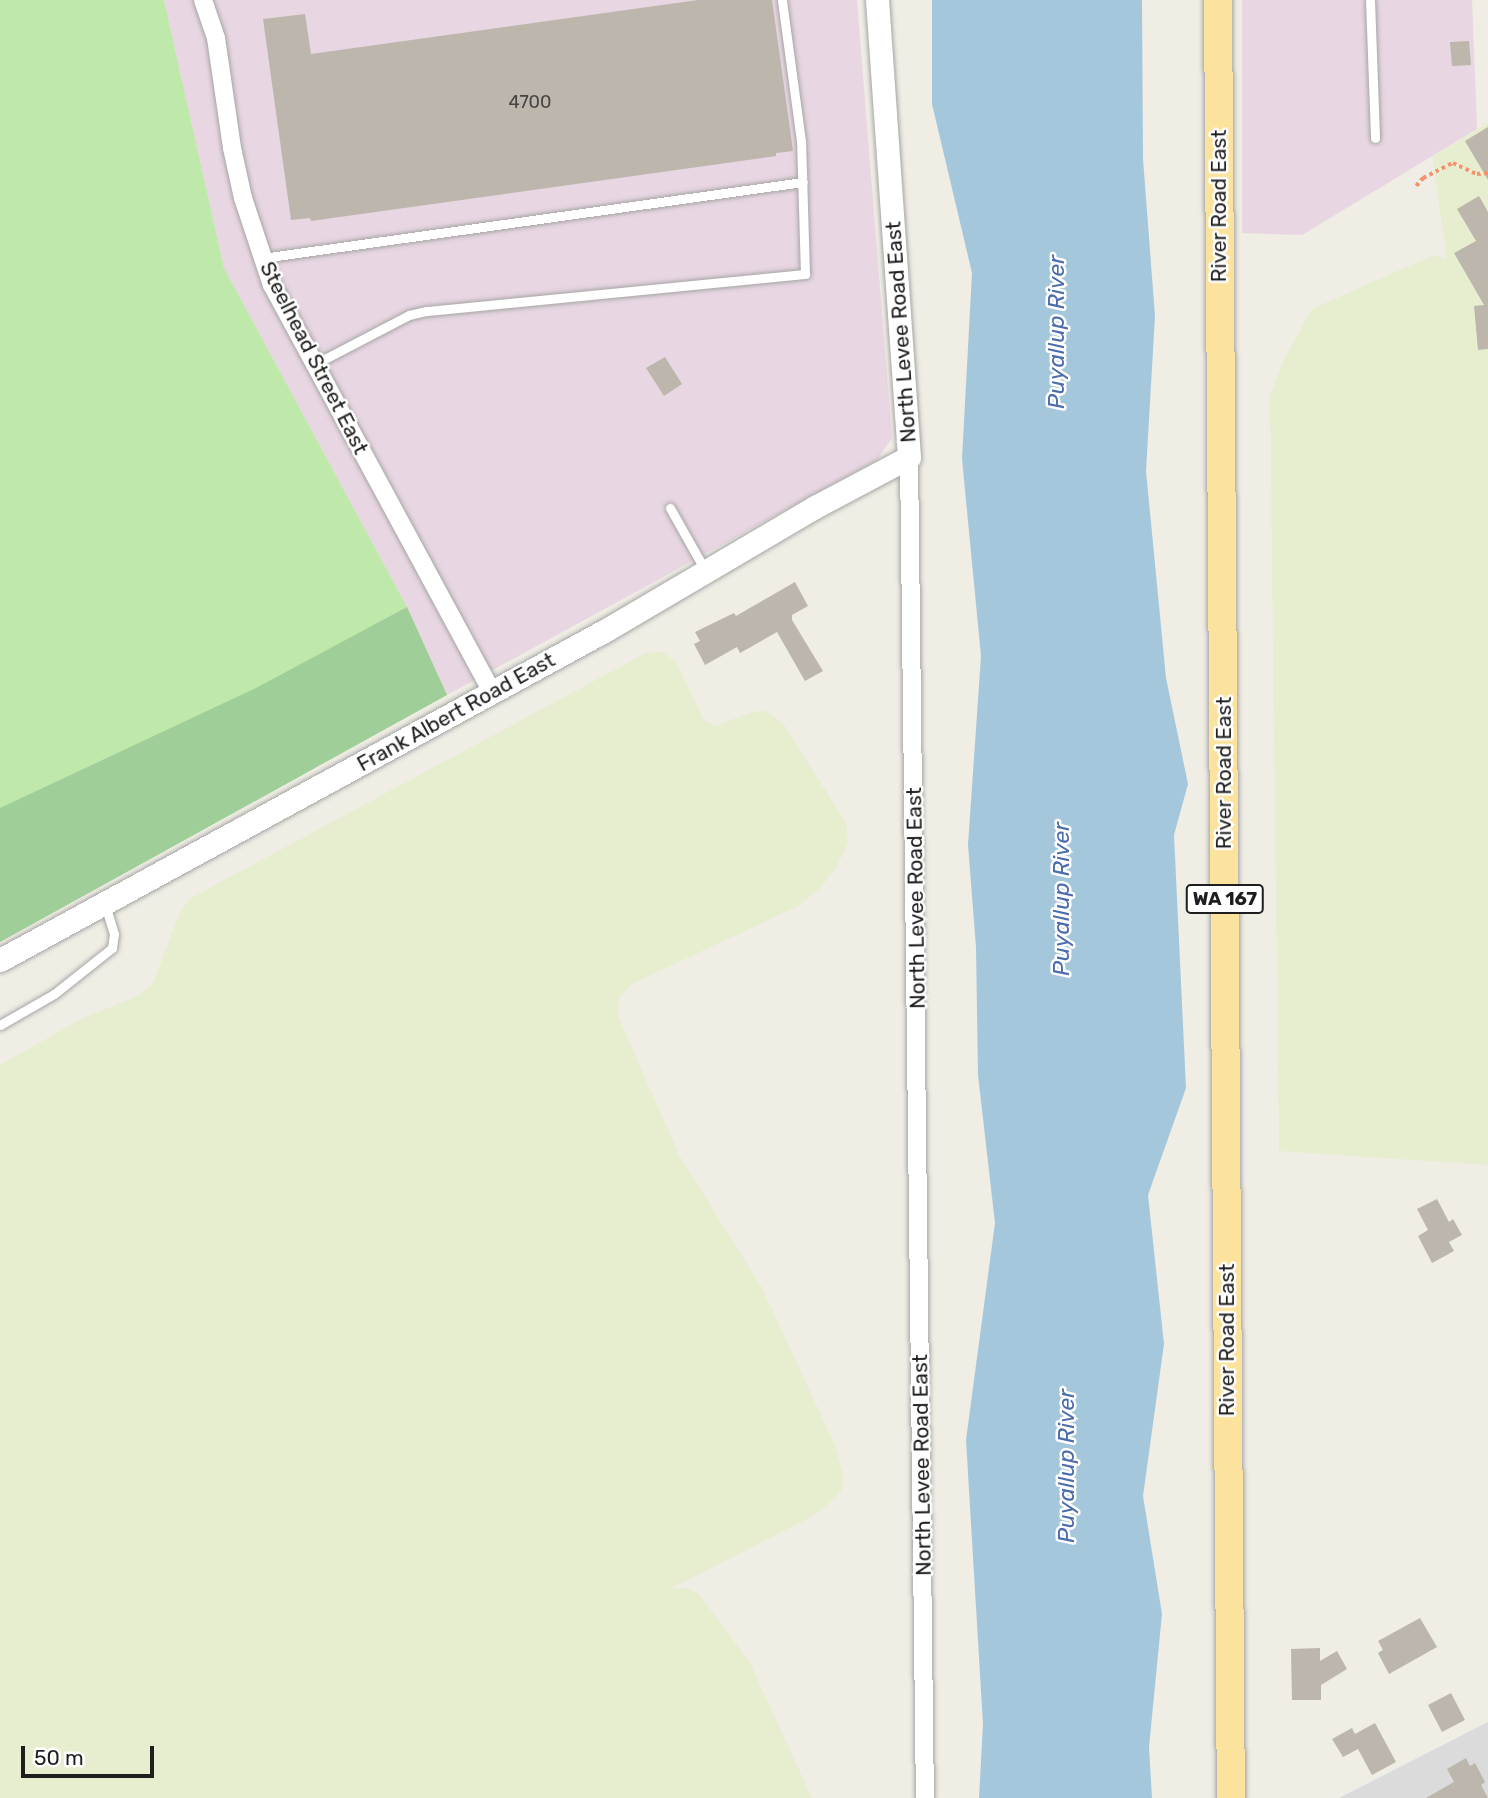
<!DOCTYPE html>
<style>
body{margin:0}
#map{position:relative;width:1488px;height:1798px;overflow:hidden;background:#efede4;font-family:Rubik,sans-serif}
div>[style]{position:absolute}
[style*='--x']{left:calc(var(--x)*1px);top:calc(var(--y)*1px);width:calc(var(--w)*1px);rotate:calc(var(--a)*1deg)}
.residential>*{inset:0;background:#dcdbdb}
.industrial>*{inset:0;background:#e8d6e2}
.farmland>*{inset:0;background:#e7eecf}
.grass>*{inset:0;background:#bfe9aa}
.forest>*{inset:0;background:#a0ce99}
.water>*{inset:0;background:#a5c7dc}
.building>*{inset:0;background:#bcb6ad}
.path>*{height:3.5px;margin-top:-1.75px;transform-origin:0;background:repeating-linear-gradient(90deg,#f9916b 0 3.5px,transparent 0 7px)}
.roads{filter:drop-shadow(0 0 2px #a5a5a5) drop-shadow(0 0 2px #a5a5a5)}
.service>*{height:9px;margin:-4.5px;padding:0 4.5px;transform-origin:4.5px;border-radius:4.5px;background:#fff}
.minor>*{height:18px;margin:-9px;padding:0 9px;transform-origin:9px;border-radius:9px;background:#fff}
.tertiary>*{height:23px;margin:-11.5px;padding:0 11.5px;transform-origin:11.5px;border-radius:11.5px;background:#fff}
.primary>*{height:28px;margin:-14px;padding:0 14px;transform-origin:14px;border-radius:14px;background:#fbe29d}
span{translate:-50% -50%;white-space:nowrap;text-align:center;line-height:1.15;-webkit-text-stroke:5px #fff;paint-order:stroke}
.number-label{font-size:18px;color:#464442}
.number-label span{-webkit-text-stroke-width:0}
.shield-label span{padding:2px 5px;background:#fff;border:2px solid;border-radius:5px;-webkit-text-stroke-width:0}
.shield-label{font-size:19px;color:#1e1e1e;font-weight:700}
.street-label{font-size:21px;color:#1e1e1e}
.water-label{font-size:23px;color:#4b6cad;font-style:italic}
.scale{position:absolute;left:21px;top:1746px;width:133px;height:32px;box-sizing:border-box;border:4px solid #1e1e1e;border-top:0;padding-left:9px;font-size:21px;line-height:24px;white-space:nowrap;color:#1e1e1e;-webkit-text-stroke:5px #fff;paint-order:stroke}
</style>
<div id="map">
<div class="residential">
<div style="clip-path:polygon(1488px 1722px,1488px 1798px,1339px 1798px)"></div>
</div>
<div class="industrial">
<div style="clip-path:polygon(164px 0,857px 0,892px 438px,877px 460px,447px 695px,407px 607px,224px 268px)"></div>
<div style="clip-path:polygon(1242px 0,1472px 0,1477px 129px,1302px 235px,1242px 233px)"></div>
</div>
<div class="farmland">
<div style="clip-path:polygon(1488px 123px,1488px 1165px,1279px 1151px,1270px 396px,1282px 363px,1312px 309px,1434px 255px,1447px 259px,1432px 157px)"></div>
<div style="clip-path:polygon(663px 652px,676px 662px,704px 720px,715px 726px,753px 712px,767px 711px,785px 726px,846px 823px,848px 843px,836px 868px,820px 888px,800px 905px,632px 984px,619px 998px,618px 1016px,679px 1155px,762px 1288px,834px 1443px,844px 1477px,841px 1491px,828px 1505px,807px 1519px,670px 1589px,686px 1588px,699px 1594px,750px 1663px,812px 1798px,0 1798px,0 1065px,83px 1018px,138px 996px,153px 983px,181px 910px,191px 898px,646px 653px)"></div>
</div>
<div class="grass">
<div style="clip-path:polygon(0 0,164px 0,224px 268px,407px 607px,447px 695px,0 942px)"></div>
</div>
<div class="forest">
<div style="clip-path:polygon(407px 607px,447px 695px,0 942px,0 808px,256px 688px)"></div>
</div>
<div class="water">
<div style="clip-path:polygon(932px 0,1142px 0,1143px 159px,1155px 316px,1146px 471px,1166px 678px,1188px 784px,1174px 835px,1186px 1088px,1148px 1195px,1164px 1344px,1143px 1496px,1162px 1614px,1149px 1747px,1152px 1798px,979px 1798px,983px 1724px,966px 1440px,995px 1223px,978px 1075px,976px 947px,968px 845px,981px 656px,962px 459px,972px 273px,932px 104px)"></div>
</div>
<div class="building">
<div style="clip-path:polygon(698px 0,772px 0,793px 151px,776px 153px,776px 156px,311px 221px,310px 218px,291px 220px,263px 19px,305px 14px,311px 54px)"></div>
<div style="clip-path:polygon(1469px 41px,1471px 65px,1452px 66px,1450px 42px)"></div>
<div style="clip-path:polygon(1488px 127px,1488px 180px,1465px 141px)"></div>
<div style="clip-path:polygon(1479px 196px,1488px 212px,1488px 349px,1478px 350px,1474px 306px,1484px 305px,1454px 253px,1476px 241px,1457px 209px)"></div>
<div style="clip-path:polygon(665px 357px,682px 384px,664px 396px,646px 368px)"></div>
<div style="clip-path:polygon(795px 582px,808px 606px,792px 615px,792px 620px,823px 671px,805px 681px,777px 632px,740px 653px,737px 647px,705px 665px,694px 644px,700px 641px,695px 632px,734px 613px,736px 616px)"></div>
<div style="clip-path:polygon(1437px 1199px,1449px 1222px,1453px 1219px,1462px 1235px,1449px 1242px,1454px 1251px,1432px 1263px,1418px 1236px,1428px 1230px,1417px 1209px)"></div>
<div style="clip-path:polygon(1420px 1618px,1437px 1647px,1389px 1674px,1378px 1653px,1383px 1650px,1378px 1641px)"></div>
<div style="clip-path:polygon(1320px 1648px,1320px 1661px,1337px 1651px,1347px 1669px,1321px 1685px,1321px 1700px,1292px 1700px,1291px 1649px)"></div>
<div style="clip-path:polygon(1451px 1693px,1465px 1720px,1442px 1732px,1428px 1705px)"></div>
<div style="clip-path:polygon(1375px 1723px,1396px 1762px,1372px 1775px,1358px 1749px,1343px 1757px,1332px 1739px,1352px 1728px,1355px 1734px)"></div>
<div style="clip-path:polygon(1466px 1758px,1470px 1766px,1475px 1763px,1485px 1782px,1481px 1785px,1488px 1798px,1426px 1798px,1454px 1782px,1447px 1769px)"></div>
</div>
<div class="path">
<div style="--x:1416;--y:186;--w:11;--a:-49"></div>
<div style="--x:1423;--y:178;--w:34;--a:-27"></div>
<div style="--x:1453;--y:163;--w:26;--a:25"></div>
<div style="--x:1477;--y:174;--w:11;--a:-5"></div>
</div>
<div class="roads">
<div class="service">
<div style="--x:1370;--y:0;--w:138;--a:87.9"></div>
<div style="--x:262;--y:258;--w:546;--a:-8"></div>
<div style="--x:315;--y:364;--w:106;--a:-27.5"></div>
<div style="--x:409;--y:315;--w:18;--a:-13"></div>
<div style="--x:427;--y:311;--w:380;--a:-5.6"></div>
<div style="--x:805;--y:274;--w:133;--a:-91.7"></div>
<div style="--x:801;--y:141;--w:142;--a:-97.7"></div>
<div style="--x:670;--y:508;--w:71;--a:60.6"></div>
<div style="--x:0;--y:1025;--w:62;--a:-29.9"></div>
<div style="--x:54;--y:994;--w:74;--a:-38.4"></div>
<div style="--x:112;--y:948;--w:14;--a:-82"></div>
<div style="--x:114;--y:934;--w:31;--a:-107"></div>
</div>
<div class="minor">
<div style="--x:203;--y:0;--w:40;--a:71.1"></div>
<div style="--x:216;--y:38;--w:111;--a:81.7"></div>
<div style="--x:232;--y:148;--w:51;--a:77.6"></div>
<div style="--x:243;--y:198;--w:92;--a:71.6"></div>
<div style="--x:272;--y:285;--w:463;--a:61.6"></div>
<div style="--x:909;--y:457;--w:1341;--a:89.32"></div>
</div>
<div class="tertiary">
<div style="--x:0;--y:960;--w:690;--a:-28.57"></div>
<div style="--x:606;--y:630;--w:243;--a:-30.5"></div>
<div style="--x:815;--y:507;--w:106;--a:-28"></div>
<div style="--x:909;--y:457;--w:458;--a:-94"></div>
</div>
<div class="primary">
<div style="--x:1218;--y:0;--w:1798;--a:89.59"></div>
</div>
</div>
<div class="number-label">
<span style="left:530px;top:102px">4700</span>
</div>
<div class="shield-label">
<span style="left:1225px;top:899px">WA 167</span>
</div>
<div class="street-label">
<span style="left:1219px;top:206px;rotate:-90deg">River Road East</span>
<span style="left:901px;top:332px;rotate:-94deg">North Levee Road East</span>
<span style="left:314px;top:358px;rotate:63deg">Steelhead Street East</span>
<span style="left:456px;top:712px;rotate:-29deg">Frank Albert Road East</span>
<span style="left:1224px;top:773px;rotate:-90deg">River Road East</span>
<span style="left:916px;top:898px;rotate:-91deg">North Levee Road East</span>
<span style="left:1227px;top:1340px;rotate:-90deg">River Road East</span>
<span style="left:922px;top:1465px;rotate:-91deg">North Levee Road East</span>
</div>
<div class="water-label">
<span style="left:1056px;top:332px;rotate:-90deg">Puyallup River</span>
<span style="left:1061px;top:899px;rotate:-90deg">Puyallup River</span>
<span style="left:1066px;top:1466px;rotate:-90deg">Puyallup River</span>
</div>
<div class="scale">50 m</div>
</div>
